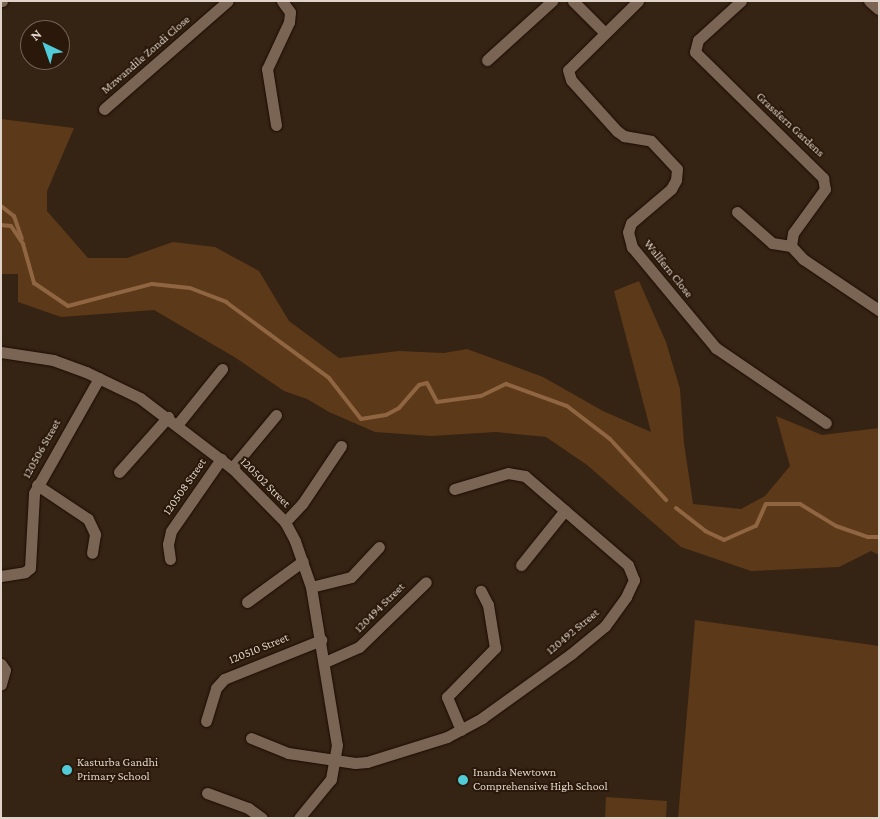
<!DOCTYPE html>
<style>
body{margin:0}
#map{position:relative;width:880px;height:819px;overflow:hidden;background:#352314;font-family:"Crimson Pro",serif}
div>[style]{position:absolute}
[style*='--x']{left:calc(var(--x)*1px);top:calc(var(--y)*1px);width:calc(var(--w)*1px);rotate:calc(var(--a)*1deg)}
.green>*{inset:0;background:#5c3918}
.stream>*{height:4px;margin:-2px;padding:0 2px;transform-origin:2px;border-radius:2px;background:#8f6542}
.roads{filter:drop-shadow(0 0 1px #1c0c01) drop-shadow(0 0 1px #1c0c01)}
.street>*{height:11px;margin:-5.5px;padding:0 5.5px;transform-origin:5.5px;border-radius:5.5px;background:#7a6554}
.secondary>*{height:12px;margin:-6px;padding:0 6px;transform-origin:6px;border-radius:6px;background:#7a6554}
.dots>*{width:14px;height:14px;translate:-50% -50%;box-sizing:border-box;border:2px solid #2a190a;border-radius:50%}
span{translate:-50% -50%;white-space:nowrap;text-align:center;line-height:1.15;-webkit-text-stroke:4px #2a190a;paint-order:stroke}
.street-label{font-size:12px;color:#dfd3ca}
.poi-label{font-size:12px;color:#dfd3ca}
.left{translate:0 -50%;text-align:left}
.frame{position:absolute;inset:0;border:2px solid #dfd3ca;pointer-events:none}
.north{position:absolute;left:20px;top:20px;width:50px;height:50px;box-sizing:border-box;background:#2a190a;border:1px solid #726357;border-radius:50%;rotate:318deg;font-size:14px;font-weight:700;line-height:20px;text-align:center;color:#dfd3ca}
.north::after{content:'';display:block;margin:auto;width:18px;height:22px;background:#52cbd8;clip-path:polygon(50% 0,100% 100%,50% 72%,0 100%)}
</style>
<div id="map">
<div class="green">
<div style="clip-path:polygon(1px 119px,74px 128px,47px 191px,47px 211px,88px 258px,127px 258px,173px 242px,215px 247px,259px 271px,289px 321px,339px 358px,399px 351px,444px 353px,467px 349px,543px 377px,603px 411px,651px 432px,614px 291px,639px 281px,666px 342px,680px 389px,684px 443px,693px 504px,741px 509px,765px 496px,790px 466px,776px 416px,822px 435px,879px 428px,879px 555px,871px 551px,839px 567px,751px 571px,681px 547px,587px 465px,546px 437px,496px 432px,431px 436px,375px 432px,329px 412px,307px 399px,284px 391px,236px 358px,154px 310px,61px 317px,18px 302px,18px 274px,1px 274px)"></div>
<div style="clip-path:polygon(695px 620px,879px 646px,879px 818px,678px 818px)"></div>
<div style="clip-path:polygon(606px 797px,667px 801px,666px 818px,605px 818px)"></div>
</div>
<div class="stream">
<div style="--x:1;--y:206;--w:16;--a:38"></div>
<div style="--x:14;--y:216;--w:24;--a:71"></div>
<div style="--x:1;--y:225;--w:10;--a:6"></div>
<div style="--x:11;--y:226;--w:22;--a:56"></div>
<div style="--x:23;--y:244;--w:41;--a:74.2"></div>
<div style="--x:34;--y:283;--w:41;--a:34.1"></div>
<div style="--x:68;--y:306;--w:87;--a:-14.7"></div>
<div style="--x:152;--y:284;--w:38;--a:6"></div>
<div style="--x:190;--y:288;--w:39;--a:21"></div>
<div style="--x:226;--y:302;--w:128;--a:36.4"></div>
<div style="--x:329;--y:378;--w:52;--a:52"></div>
<div style="--x:361;--y:419;--w:25;--a:-9"></div>
<div style="--x:386;--y:415;--w:15;--a:-28"></div>
<div style="--x:399;--y:408;--w:30;--a:-49"></div>
<div style="--x:419;--y:385;--w:8;--a:-14"></div>
<div style="--x:427;--y:383;--w:21;--a:62"></div>
<div style="--x:437;--y:402;--w:44;--a:-7.8"></div>
<div style="--x:481;--y:396;--w:28;--a:-26"></div>
<div style="--x:506;--y:384;--w:65;--a:19.8"></div>
<div style="--x:567;--y:406;--w:54;--a:37.5"></div>
<div style="--x:610;--y:439;--w:83;--a:47.4"></div>
<div style="--x:676;--y:508;--w:37;--a:38"></div>
<div style="--x:705;--y:531;--w:21;--a:25"></div>
<div style="--x:724;--y:540;--w:35;--a:-24"></div>
<div style="--x:756;--y:526;--w:24;--a:-66"></div>
<div style="--x:766;--y:504;--w:34;--a:0"></div>
<div style="--x:800;--y:504;--w:42;--a:31.4"></div>
<div style="--x:836;--y:526;--w:34;--a:19"></div>
<div style="--x:868;--y:537;--w:11;--a:0"></div>
</div>
<div class="roads">
<div class="street">
<div style="--x:1;--y:1;--w:1;--a:0"></div>
<div style="--x:573;--y:1;--w:44;--a:45"></div>
<div style="--x:638;--y:1;--w:98;--a:135.4"></div>
<div style="--x:568;--y:70;--w:10;--a:73"></div>
<div style="--x:571;--y:80;--w:69;--a:48"></div>
<div style="--x:617;--y:131;--w:9;--a:36"></div>
<div style="--x:624;--y:136;--w:27;--a:10"></div>
<div style="--x:651;--y:141;--w:38;--a:47"></div>
<div style="--x:677;--y:169;--w:11;--a:95"></div>
<div style="--x:676;--y:180;--w:10;--a:119"></div>
<div style="--x:671;--y:189;--w:52;--a:139.6"></div>
<div style="--x:631;--y:223;--w:9;--a:108"></div>
<div style="--x:628;--y:232;--w:16;--a:75"></div>
<div style="--x:632;--y:247;--w:131;--a:50.3"></div>
<div style="--x:716;--y:348;--w:133;--a:34.3"></div>
<div style="--x:741;--y:1;--w:58;--a:137.8"></div>
<div style="--x:698;--y:40;--w:12;--a:104"></div>
<div style="--x:695;--y:52;--w:180;--a:44.5"></div>
<div style="--x:823;--y:178;--w:11;--a:80"></div>
<div style="--x:825;--y:189;--w:54;--a:126"></div>
<div style="--x:793;--y:233;--w:13;--a:99"></div>
<div style="--x:791;--y:246;--w:18;--a:47"></div>
<div style="--x:803;--y:259;--w:92;--a:33.9"></div>
<div style="--x:487;--y:60;--w:88;--a:-42.2"></div>
<div style="--x:104;--y:109;--w:164;--a:-41.1"></div>
<div style="--x:276;--y:125;--w:57;--a:-99.1"></div>
<div style="--x:267;--y:69;--w:52;--a:-64.9"></div>
<div style="--x:289;--y:22;--w:10;--a:-84"></div>
<div style="--x:290;--y:12;--w:14;--a:-126"></div>
<div style="--x:737;--y:212;--w:47;--a:41.5"></div>
<div style="--x:772;--y:243;--w:19;--a:9"></div>
<div style="--x:1;--y:352;--w:53;--a:8.7"></div>
<div style="--x:53;--y:360;--w:35;--a:20"></div>
<div style="--x:86;--y:372;--w:60;--a:25.7"></div>
<div style="--x:140;--y:398;--w:116;--a:37.3"></div>
<div style="--x:232;--y:468;--w:76;--a:45.5"></div>
<div style="--x:285;--y:522;--w:21;--a:62"></div>
<div style="--x:295;--y:541;--w:49;--a:70.8"></div>
<div style="--x:311;--y:587;--w:160;--a:80.7"></div>
<div style="--x:337;--y:745;--w:35;--a:100"></div>
<div style="--x:331;--y:779;--w:50;--a:129.4"></div>
<div style="--x:177;--y:425;--w:72;--a:-51.2"></div>
<div style="--x:232;--y:468;--w:69;--a:-50.3"></div>
<div style="--x:119;--y:472;--w:74;--a:-48.3"></div>
<div style="--x:37;--y:485;--w:61;--a:33.7"></div>
<div style="--x:88;--y:519;--w:17;--a:65"></div>
<div style="--x:95;--y:534;--w:19;--a:99"></div>
<div style="--x:285;--y:522;--w:25;--a:-47"></div>
<div style="--x:302;--y:504;--w:70;--a:-56.1"></div>
<div style="--x:170;--y:559;--w:15;--a:-98"></div>
<div style="--x:168;--y:544;--w:13;--a:-77"></div>
<div style="--x:171;--y:531;--w:88;--a:-55.2"></div>
<div style="--x:521;--y:565;--w:70;--a:-51.3"></div>
<div style="--x:1;--y:576;--w:24;--a:-9"></div>
<div style="--x:25;--y:572;--w:6;--a:-39"></div>
<div style="--x:30;--y:568;--w:75;--a:-86.9"></div>
<div style="--x:34;--y:493;--w:132;--a:-60.5"></div>
<div style="--x:311;--y:587;--w:41;--a:-14"></div>
<div style="--x:351;--y:577;--w:41;--a:-47"></div>
<div style="--x:247;--y:602;--w:69;--a:-36.2"></div>
<div style="--x:325;--y:662;--w:37;--a:-24"></div>
<div style="--x:359;--y:647;--w:93;--a:-44.1"></div>
<div style="--x:1;--y:664;--w:7;--a:56"></div>
<div style="--x:5;--y:670;--w:15;--a:106"></div>
<div style="--x:206;--y:721;--w:34;--a:-73"></div>
<div style="--x:216;--y:688;--w:12;--a:-48"></div>
<div style="--x:224;--y:679;--w:105;--a:-21.9"></div>
<div style="--x:461;--y:730;--w:36;--a:-113"></div>
<div style="--x:447;--y:697;--w:69;--a:-45.6"></div>
<div style="--x:495;--y:648;--w:44;--a:-99.2"></div>
<div style="--x:488;--y:605;--w:16;--a:-117"></div>
<div style="--x:251;--y:738;--w:40;--a:22"></div>
<div style="--x:288;--y:753;--w:68;--a:8.5"></div>
<div style="--x:355;--y:763;--w:12;--a:-5"></div>
<div style="--x:367;--y:762;--w:84;--a:-17.4"></div>
<div style="--x:447;--y:737;--w:40;--a:-28"></div>
<div style="--x:482;--y:718;--w:110;--a:-35.7"></div>
<div style="--x:571;--y:654;--w:44;--a:-39.5"></div>
<div style="--x:605;--y:626;--w:36;--a:-54"></div>
<div style="--x:626;--y:597;--w:19;--a:-65"></div>
<div style="--x:634;--y:580;--w:16;--a:-112"></div>
<div style="--x:628;--y:565;--w:136;--a:-139.2"></div>
<div style="--x:525;--y:476;--w:17;--a:-170"></div>
<div style="--x:508;--y:473;--w:56;--a:163.5"></div>
<div style="--x:207;--y:793;--w:44;--a:20.1"></div>
<div style="--x:248;--y:808;--w:17;--a:36"></div>
</div>
<div class="secondary">
<div style="--x:870;--y:1;--w:12;--a:42"></div>
</div>
</div>
<div class="dots">
<div style="left:67px;top:770px;background:#52cbd8"></div>
<div style="left:463px;top:780px;background:#52cbd8"></div>
</div>
<div class="street-label">
<span style="left:146px;top:55px;rotate:-41deg">Mzwandile Zondi Close</span>
<span style="left:790px;top:125px;rotate:43deg">Grassfern Gardens</span>
<span style="left:668px;top:269px;rotate:51deg">Wallfern Close</span>
<span style="left:42px;top:449px;rotate:-61deg">120506 Street</span>
<span style="left:265px;top:483px;rotate:45deg">120502 Street</span>
<span style="left:185px;top:487px;rotate:-55deg">120508 Street</span>
<span style="left:380px;top:608px;rotate:-45deg">120494 Street</span>
<span style="left:573px;top:632px;rotate:-40deg">120492 Street</span>
<span style="left:259px;top:649px;rotate:-22deg">120510 Street</span>
</div>
<div class="poi-label">
<span class="left" style="left:77px;top:770px">Kasturba Gandhi<br>Primary School</span>
<span class="left" style="left:473px;top:780px">Inanda Newtown<br>Comprehensive High School</span>
</div>
<div class="frame"></div>
<div class="north">N</div>
</div>
